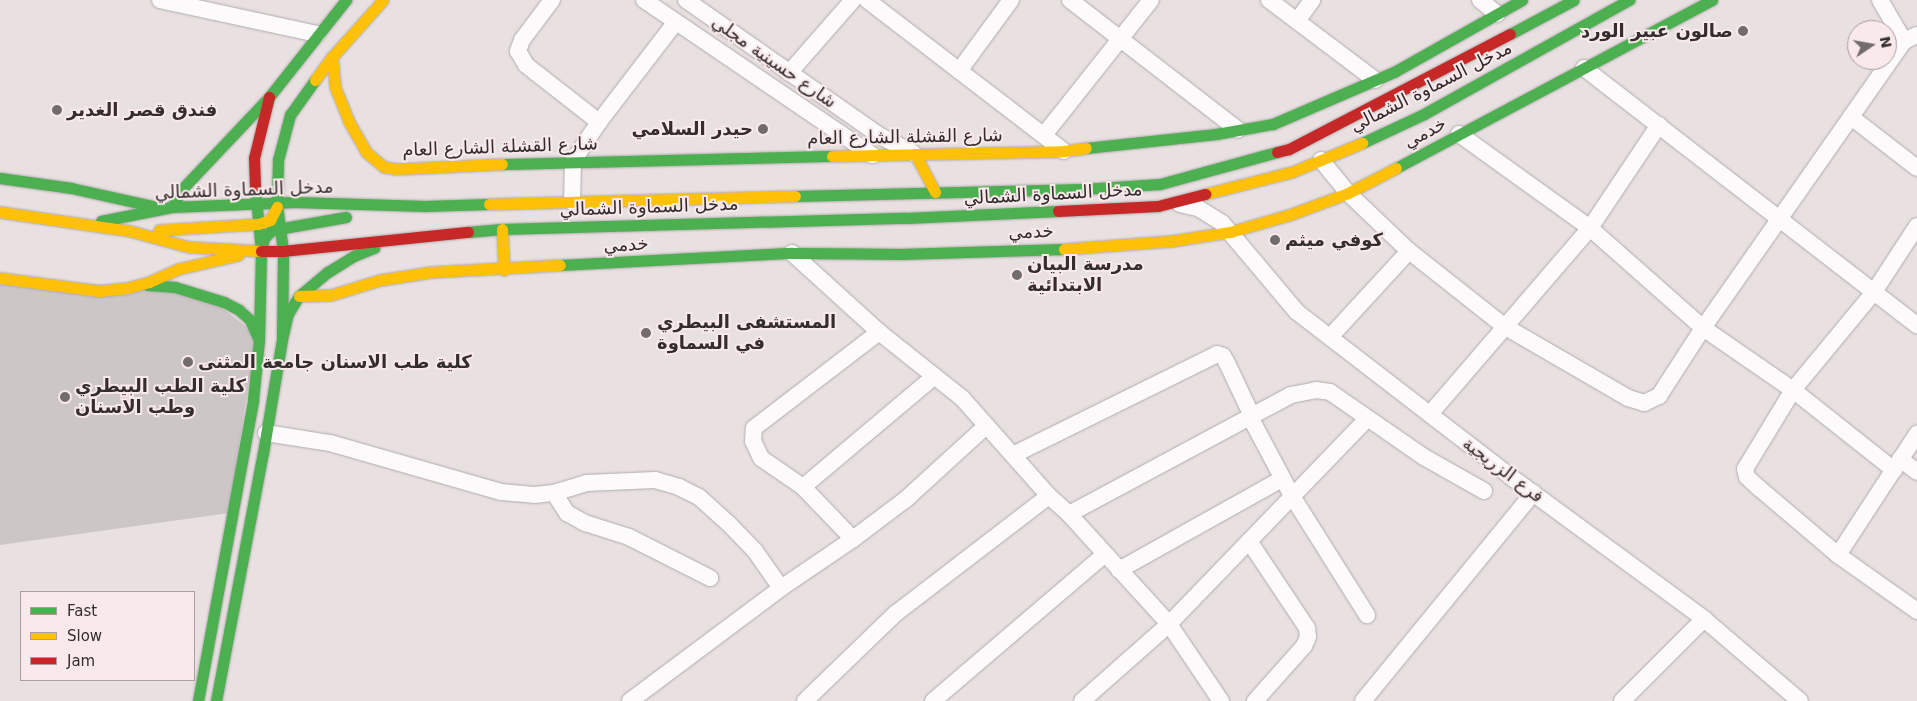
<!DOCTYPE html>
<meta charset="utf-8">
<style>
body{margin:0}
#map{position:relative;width:1917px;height:701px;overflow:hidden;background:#e8e0e1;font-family:"DejaVu Sans",Vazirmatn,sans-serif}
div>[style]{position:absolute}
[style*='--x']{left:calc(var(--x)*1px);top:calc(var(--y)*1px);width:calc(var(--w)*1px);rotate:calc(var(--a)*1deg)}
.building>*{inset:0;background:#ccc6c7}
.roads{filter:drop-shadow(0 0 1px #b1abac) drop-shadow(0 0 1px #b1abac)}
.street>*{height:16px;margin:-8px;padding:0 8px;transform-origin:8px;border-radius:8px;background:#fcfafa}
.fast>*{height:11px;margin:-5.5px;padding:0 5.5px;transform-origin:5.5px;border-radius:5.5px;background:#4caf50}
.slow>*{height:11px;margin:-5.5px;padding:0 5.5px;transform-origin:5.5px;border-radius:5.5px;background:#ffc107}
.jam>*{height:11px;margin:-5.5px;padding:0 5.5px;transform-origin:5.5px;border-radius:5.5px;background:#c62828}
.dots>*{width:14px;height:14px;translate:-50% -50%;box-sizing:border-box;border:2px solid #f9e9eb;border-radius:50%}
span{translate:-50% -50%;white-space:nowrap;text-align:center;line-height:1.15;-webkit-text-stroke:4px #f9e9eb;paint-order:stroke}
.poi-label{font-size:18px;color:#332d2e;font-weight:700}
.right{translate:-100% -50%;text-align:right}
.left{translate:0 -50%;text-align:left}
.street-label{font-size:18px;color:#332d2e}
.legend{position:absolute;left:20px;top:591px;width:175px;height:90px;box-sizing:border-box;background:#f9e9eb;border:1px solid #aa9e9f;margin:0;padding:6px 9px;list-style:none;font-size:15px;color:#332d2e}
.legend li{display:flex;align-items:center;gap:10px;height:25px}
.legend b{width:25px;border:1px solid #aa9e9f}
.north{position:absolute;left:1847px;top:20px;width:50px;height:50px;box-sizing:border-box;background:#f9e9eb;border:1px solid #aa9e9f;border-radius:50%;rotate:78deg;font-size:14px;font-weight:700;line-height:20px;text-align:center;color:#332d2e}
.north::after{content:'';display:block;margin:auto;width:18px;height:22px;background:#726c6d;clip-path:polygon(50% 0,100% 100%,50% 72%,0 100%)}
</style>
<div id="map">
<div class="building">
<div style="clip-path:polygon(0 281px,149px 286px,214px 302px,256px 334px,229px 513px,0 545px)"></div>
</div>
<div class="roads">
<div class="street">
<div style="--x:160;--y:0;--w:161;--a:12.2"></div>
<div style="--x:552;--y:0;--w:50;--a:126.9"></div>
<div style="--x:522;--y:40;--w:12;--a:110"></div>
<div style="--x:518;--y:51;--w:16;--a:60"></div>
<div style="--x:526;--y:65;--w:93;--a:38"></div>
<div style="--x:644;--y:0;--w:276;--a:34.2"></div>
<div style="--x:686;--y:0;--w:237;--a:35"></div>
<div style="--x:880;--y:136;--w:37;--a:27"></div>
<div style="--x:867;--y:0;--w:248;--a:37.5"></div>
<div style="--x:1070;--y:0;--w:212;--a:37.7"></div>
<div style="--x:1269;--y:0;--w:133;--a:37"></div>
<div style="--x:1480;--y:0;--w:22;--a:39"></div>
<div style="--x:1880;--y:0;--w:48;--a:59.7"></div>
<div style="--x:1297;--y:21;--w:26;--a:-54"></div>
<div style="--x:1584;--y:68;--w:421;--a:37.7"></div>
<div style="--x:959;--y:71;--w:88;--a:-53.8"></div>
<div style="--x:789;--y:73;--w:97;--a:-48.8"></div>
<div style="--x:1851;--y:117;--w:83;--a:37.7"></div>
<div style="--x:1459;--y:134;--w:161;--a:35.7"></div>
<div style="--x:1590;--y:228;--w:151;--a:41.5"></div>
<div style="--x:1703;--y:328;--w:109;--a:34.6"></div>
<div style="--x:1793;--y:390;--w:129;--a:38.4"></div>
<div style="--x:1044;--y:135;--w:172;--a:-51.6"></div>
<div style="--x:1321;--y:160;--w:43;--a:50.7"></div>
<div style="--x:1348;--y:193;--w:84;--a:43.6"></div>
<div style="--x:1409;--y:251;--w:121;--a:38.3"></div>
<div style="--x:1504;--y:326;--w:143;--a:30.1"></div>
<div style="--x:1628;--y:398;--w:17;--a:17"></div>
<div style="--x:1644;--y:403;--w:17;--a:-25"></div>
<div style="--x:1659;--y:396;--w:81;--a:-57.1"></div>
<div style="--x:1703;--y:328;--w:350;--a:-55"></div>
<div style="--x:1904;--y:41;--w:14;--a:-25"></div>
<div style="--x:572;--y:202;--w:41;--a:-88.6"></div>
<div style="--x:573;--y:161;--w:47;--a:-56.3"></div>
<div style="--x:599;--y:122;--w:125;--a:-52.5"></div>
<div style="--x:1180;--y:204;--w:18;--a:13"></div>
<div style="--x:1198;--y:208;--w:28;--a:32"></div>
<div style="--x:1222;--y:223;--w:116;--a:49.9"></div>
<div style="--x:1297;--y:312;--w:270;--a:37.6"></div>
<div style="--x:1511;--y:477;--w:240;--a:36.3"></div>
<div style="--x:1704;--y:619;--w:126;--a:40.5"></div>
<div style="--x:1917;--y:226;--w:79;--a:123.1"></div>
<div style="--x:1874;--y:292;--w:127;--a:129.6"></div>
<div style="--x:1793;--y:390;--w:92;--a:121.3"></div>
<div style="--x:1745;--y:469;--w:8;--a:76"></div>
<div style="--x:1747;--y:477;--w:16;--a:43"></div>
<div style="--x:1759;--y:488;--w:104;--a:40.3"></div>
<div style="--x:1838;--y:555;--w:97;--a:35.3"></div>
<div style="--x:792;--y:253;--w:118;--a:42.2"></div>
<div style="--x:879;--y:332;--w:106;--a:38.5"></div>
<div style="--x:962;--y:398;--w:131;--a:48.4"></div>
<div style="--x:1049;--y:496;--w:27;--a:42"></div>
<div style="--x:1069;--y:514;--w:149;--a:47.7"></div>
<div style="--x:1169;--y:624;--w:93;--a:56"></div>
<div style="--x:1330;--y:337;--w:117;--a:-47.4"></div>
<div style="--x:1430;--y:414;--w:245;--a:-49.3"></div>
<div style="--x:1590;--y:228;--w:124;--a:-56.2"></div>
<div style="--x:1250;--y:417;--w:89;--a:62"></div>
<div style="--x:1292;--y:496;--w:141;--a:57.8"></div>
<div style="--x:266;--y:433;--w:65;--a:8.9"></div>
<div style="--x:330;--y:443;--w:178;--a:16"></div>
<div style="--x:501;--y:492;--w:33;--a:5"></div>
<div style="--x:534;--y:495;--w:20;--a:-6"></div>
<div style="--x:554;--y:493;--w:34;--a:-17"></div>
<div style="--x:586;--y:483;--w:69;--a:-2.5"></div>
<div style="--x:655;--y:480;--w:25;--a:16"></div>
<div style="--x:679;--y:487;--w:22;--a:27"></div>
<div style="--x:699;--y:497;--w:39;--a:42"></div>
<div style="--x:728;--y:523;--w:39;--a:46"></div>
<div style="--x:755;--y:551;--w:45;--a:54.9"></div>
<div style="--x:1013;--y:455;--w:228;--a:-26.3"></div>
<div style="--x:1217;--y:354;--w:6;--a:18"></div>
<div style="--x:1223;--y:356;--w:8;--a:60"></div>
<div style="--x:1227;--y:363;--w:59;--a:64.7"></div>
<div style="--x:1900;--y:459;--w:21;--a:37"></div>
<div style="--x:803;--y:487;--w:172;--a:-40.1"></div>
<div style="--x:554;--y:493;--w:24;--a:57"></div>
<div style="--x:567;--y:513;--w:21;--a:29"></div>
<div style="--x:585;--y:523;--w:46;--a:17.7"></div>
<div style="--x:629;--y:537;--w:91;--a:26.8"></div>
<div style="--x:1069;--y:514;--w:252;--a:-28.2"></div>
<div style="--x:1291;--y:395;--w:25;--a:-11"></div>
<div style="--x:1316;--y:390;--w:14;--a:8"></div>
<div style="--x:1330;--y:392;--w:114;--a:34.7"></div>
<div style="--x:1424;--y:457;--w:69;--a:29.5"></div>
<div style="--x:853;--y:539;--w:72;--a:-133.9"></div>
<div style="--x:803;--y:487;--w:51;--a:-145.4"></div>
<div style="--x:761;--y:458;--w:19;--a:-115"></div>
<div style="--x:753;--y:441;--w:13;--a:-86"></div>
<div style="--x:754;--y:428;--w:158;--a:-37.5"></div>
<div style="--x:1249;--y:541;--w:105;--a:56.3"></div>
<div style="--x:1307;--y:628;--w:9;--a:84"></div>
<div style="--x:1308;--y:637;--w:10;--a:114"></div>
<div style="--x:1304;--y:646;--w:74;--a:131.7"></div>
<div style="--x:1838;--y:555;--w:145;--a:-56.9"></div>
<div style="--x:1119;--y:570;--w:187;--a:-29.2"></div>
<div style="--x:630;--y:701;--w:189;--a:-36.8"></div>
<div style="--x:781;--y:588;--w:87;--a:-34.2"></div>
<div style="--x:853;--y:539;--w:65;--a:-36.9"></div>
<div style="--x:905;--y:500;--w:110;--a:-42.4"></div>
<div style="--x:805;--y:701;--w:125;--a:-44"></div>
<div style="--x:895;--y:614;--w:194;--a:-37.5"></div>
<div style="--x:933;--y:701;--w:226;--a:-40.5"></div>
<div style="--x:1082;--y:701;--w:116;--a:-41.5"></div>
<div style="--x:1169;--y:624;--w:285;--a:-46"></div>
<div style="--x:1363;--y:701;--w:269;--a:-50.7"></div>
<div style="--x:1622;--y:701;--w:116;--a:-45"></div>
</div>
<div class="fast">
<div style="--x:1510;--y:34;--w:72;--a:-28"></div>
<div style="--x:1362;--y:143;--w:68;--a:-25.1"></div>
<div style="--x:1424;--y:114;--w:235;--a:-29.1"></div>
<div style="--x:1086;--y:148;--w:131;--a:-6.1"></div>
<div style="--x:1216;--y:134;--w:58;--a:-10"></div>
<div style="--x:1273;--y:124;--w:132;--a:-23.3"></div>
<div style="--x:1394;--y:72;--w:147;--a:-29.4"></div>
<div style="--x:502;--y:164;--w:330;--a:-1.4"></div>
<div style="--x:1396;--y:168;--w:358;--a:-28"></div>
<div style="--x:0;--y:178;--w:72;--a:8"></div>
<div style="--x:71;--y:188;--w:92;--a:12.5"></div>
<div style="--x:795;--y:196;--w:288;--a:-1.4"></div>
<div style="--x:1083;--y:189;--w:77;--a:-3.7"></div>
<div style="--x:1160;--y:184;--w:121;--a:-15.3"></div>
<div style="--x:172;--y:207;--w:22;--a:-60"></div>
<div style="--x:183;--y:188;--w:125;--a:-46.6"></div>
<div style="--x:269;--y:97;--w:124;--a:-51.6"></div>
<div style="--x:101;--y:221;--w:72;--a:-11.2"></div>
<div style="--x:172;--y:207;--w:123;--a:-2.3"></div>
<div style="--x:295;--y:202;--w:130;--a:1.8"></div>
<div style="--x:425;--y:206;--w:64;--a:-1.8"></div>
<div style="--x:468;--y:232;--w:34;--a:-5"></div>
<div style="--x:502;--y:229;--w:404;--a:-1.6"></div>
<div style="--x:906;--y:218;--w:152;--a:-2.6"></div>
<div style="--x:261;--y:251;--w:13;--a:-77"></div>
<div style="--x:264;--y:238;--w:11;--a:-45"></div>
<div style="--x:272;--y:230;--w:75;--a:-10"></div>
<div style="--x:560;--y:265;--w:232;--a:-3"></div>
<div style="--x:792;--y:253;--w:109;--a:0.5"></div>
<div style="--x:901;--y:254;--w:163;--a:-1.8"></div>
<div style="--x:147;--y:285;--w:28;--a:4"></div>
<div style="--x:175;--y:287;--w:51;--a:17"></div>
<div style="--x:224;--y:302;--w:17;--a:28"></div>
<div style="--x:239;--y:310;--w:15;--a:42"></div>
<div style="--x:250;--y:320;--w:22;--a:66"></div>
<div style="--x:282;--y:339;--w:26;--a:-77"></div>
<div style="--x:288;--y:314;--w:21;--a:-59"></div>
<div style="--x:299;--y:296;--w:38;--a:-40"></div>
<div style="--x:328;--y:272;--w:31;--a:-32"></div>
<div style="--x:354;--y:256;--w:22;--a:-22"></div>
<div style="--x:198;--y:701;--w:306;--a:-79.6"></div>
<div style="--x:253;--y:400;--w:60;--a:-84.3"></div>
<div style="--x:259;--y:340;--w:89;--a:-88.7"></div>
<div style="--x:261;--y:251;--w:65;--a:-95.3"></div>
<div style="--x:216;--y:701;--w:252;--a:-79.3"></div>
<div style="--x:263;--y:453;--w:116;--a:-80.5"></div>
<div style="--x:282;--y:339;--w:88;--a:-89.3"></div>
<div style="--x:283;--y:251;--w:46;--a:-97.4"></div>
<div style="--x:277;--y:205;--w:45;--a:-88.7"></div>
<div style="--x:278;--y:160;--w:47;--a:-75.1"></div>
<div style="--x:290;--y:115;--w:43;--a:-54.5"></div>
</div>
<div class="slow">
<div style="--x:332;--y:57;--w:30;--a:84"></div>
<div style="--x:335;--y:87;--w:38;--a:68"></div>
<div style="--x:349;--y:122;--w:34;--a:60"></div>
<div style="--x:366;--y:152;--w:23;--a:40"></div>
<div style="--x:384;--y:167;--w:12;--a:9"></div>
<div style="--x:396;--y:169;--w:106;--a:-2.7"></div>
<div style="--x:315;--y:80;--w:29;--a:-54"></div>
<div style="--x:332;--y:57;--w:76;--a:-48.2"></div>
<div style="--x:915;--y:154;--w:43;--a:62.2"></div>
<div style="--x:832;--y:156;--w:232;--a:-1.2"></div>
<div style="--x:1064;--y:151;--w:22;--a:-8"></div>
<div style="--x:1205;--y:194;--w:90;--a:-14.2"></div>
<div style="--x:1292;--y:172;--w:76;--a:-22.5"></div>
<div style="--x:489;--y:204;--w:306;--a:-1.5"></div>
<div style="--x:0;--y:212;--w:131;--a:8.3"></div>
<div style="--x:130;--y:231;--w:61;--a:15.2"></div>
<div style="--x:189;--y:247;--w:72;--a:3.2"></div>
<div style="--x:502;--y:229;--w:41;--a:87.2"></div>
<div style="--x:159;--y:230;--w:99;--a:-3.5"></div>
<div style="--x:258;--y:224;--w:13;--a:-18"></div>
<div style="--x:270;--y:220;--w:15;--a:-62"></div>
<div style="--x:1064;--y:249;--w:107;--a:-4.3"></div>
<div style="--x:1171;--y:241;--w:60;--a:-8.7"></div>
<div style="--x:1230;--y:232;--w:61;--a:-16.1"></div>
<div style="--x:1289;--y:215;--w:63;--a:-20.4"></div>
<div style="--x:1348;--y:193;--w:54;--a:-27.5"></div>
<div style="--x:0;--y:278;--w:100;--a:7.5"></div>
<div style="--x:99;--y:291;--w:28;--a:-6"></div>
<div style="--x:127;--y:288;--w:23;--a:-15"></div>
<div style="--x:149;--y:282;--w:32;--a:-24"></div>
<div style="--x:178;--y:269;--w:62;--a:-13.1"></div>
<div style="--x:299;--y:296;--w:32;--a:-2"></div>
<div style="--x:331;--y:295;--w:51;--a:-17"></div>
<div style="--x:380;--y:280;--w:52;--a:-8.9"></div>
<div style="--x:431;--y:272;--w:129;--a:-3.1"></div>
</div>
<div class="jam">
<div style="--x:1277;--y:152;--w:12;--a:-14"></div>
<div style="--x:1289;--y:149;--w:249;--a:-27.5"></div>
<div style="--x:255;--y:186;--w:28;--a:-92"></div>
<div style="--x:254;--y:158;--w:63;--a:-76.2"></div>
<div style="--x:1058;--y:211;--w:100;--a:-2.9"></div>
<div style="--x:1158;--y:206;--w:49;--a:-14.3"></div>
<div style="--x:261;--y:251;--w:22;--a:0"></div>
<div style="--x:283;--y:251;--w:186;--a:-5.9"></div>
</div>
</div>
<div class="dots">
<div style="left:1743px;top:31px;background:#726c6d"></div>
<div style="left:57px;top:110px;background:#726c6d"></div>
<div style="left:763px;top:129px;background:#726c6d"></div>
<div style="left:1275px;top:240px;background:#726c6d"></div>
<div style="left:1017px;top:275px;background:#726c6d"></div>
<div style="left:646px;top:333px;background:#726c6d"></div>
<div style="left:188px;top:362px;background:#726c6d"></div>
<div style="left:65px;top:397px;background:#726c6d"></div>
</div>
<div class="poi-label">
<span class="right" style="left:1733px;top:31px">صالون عبير الورد</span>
<span class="left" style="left:67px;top:110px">فندق قصر الغدير</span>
<span class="right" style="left:753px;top:129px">حيدر السلامي</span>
<span class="left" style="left:1285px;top:240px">كوفي ميثم</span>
<span class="left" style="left:1027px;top:275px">مدرسة البيان<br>الابتدائية</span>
<span class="left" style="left:657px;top:333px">المستشفى البيطري<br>في السماوة</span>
<span class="left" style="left:198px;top:362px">كلية طب الاسنان جامعة المثنى</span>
<span class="left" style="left:75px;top:397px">كلية الطب البيطري<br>وطب الاسنان</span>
</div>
<div class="street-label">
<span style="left:774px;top:62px;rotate:35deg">شارع حسينية مجلي</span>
<span style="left:1431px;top:87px;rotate:-27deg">مدخل السماوة الشمالي</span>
<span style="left:1425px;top:133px;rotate:-28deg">خدمي</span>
<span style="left:905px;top:137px;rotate:-1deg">شارع القشلة الشارع العام</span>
<span style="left:500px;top:147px;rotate:-2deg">شارع القشلة الشارع العام</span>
<span style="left:244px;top:190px;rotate:-2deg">مدخل السماوة الشمالي</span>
<span style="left:1053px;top:194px;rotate:-3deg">مدخل السماوة الشمالي</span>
<span style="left:649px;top:207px;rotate:-2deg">مدخل السماوة الشمالي</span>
<span style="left:1031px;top:232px;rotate:-2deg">خدمي</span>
<span style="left:626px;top:245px;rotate:-3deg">خدمي</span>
<span style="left:1503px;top:470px;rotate:37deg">فرع الزريجية</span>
</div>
<ul class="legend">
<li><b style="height:6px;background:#4caf50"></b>Fast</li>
<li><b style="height:6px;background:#ffc107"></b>Slow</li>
<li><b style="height:6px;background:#c62828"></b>Jam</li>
</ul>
<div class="north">N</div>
</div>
